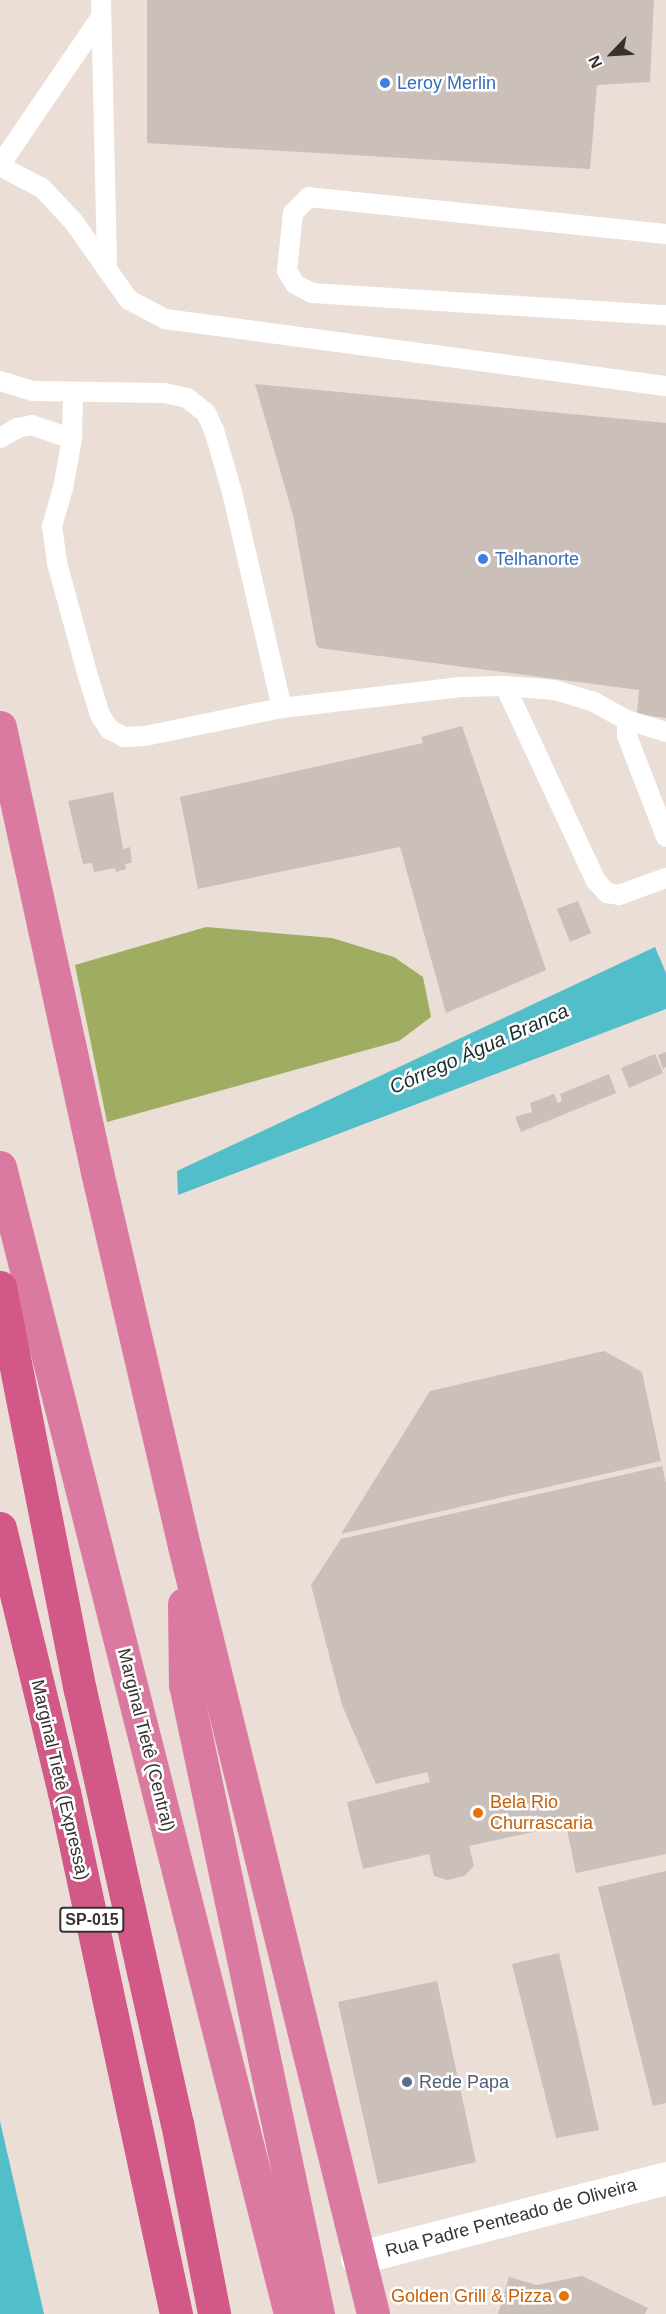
<!DOCTYPE html>
<meta charset="utf-8">
<style>
body{margin:0}
#map{position:relative;width:666px;height:2314px;overflow:hidden;background:#eaded7;font-family:Helvetica,sans-serif}
div>[style]{position:absolute}
[style*='--x']{left:calc(var(--x)*1px);top:calc(var(--y)*1px);width:calc(var(--w)*1px);rotate:calc(var(--a)*1deg)}
.forest>*{inset:0;background:#9fad62}
.water>*{inset:0;background:#51beca}
.building>*{inset:0;background:#cbbfb9}
.service>*{height:20px;margin:-10px;padding:0 10px;transform-origin:10px;border-radius:10px;background:#fff}
.minor>*{height:33px;margin:-16.5px;padding:0 16.5px;transform-origin:16.5px;border-radius:16.5px;background:#fff}
.trunk>*{height:33px;margin:-16.5px;padding:0 16.5px;transform-origin:16.5px;border-radius:16.5px;background:#db7aa0}
.motorway>*{height:33px;margin:-16.5px;padding:0 16.5px;transform-origin:16.5px;border-radius:16.5px;background:#d25888}
.dots>*{width:16px;height:16px;translate:-50% -50%;box-sizing:border-box;border:3px solid #fff;border-radius:50%}
span{translate:-50% -50%;white-space:nowrap;text-align:center;line-height:1.15;-webkit-text-stroke:5px #fff;paint-order:stroke}
.shield-label span{padding:2px 4px;background:#fff;border:2px solid;border-radius:4px;-webkit-text-stroke-width:0}
.shield-label{font-size:16px;color:#373230;font-weight:700}
.shop-label{font-size:18px;color:#366cbe}
.left{translate:0 -50%;text-align:left}
.street-label{font-size:18px;color:#373230}
.food-label{font-size:18px;color:#c56008}
.right{translate:-100% -50%;text-align:right}
.service-label{font-size:18px;color:#4e5e75}
.water-label{font-size:20px;color:#1a2e30;font-style:italic}
.north{position:absolute;left:582px;top:24px;width:60px;height:60px;-webkit-text-stroke:4px #fff;paint-order:stroke;rotate:245deg;font-size:16px;font-weight:700;line-height:24px;text-align:center;color:#373230}
.north::after{content:'';display:block;margin:auto;width:21px;height:27px;background:#373230;clip-path:polygon(50% 0,100% 100%,50% 72%,0 100%)}
</style>
<div id="map">
<div class="forest">
<div style="clip-path:polygon(206px 927px,332px 938px,394px 957px,423px 977px,431px 1017px,399px 1041px,107px 1122px,75px 965px)"></div>
</div>
<div class="water">
<div style="clip-path:polygon(655px 947px,666px 973px,666px 1009px,178px 1195px,177px 1171px)"></div>
<div style="clip-path:polygon(0 2121px,44px 2314px,0 2314px)"></div>
</div>
<div class="building">
<div style="clip-path:polygon(147px 0,654px 0,650px 82px,597px 85px,590px 169px,147px 143px)"></div>
<div style="clip-path:polygon(255px 384px,666px 423px,666px 718px,637px 714px,639px 690px,319px 648px,316px 644px,293px 515px)"></div>
<div style="clip-path:polygon(462px 726px,546px 970px,446px 1013px,400px 847px,198px 889px,180px 797px,423px 743px,421px 737px)"></div>
<div style="clip-path:polygon(113px 792px,123px 849px,130px 847px,132px 863px,125px 864px,126px 869px,116px 872px,115px 868px,94px 872px,92px 863px,83px 864px,68px 801px)"></div>
<div style="clip-path:polygon(578px 901px,591px 933px,570px 942px,557px 909px)"></div>
<div style="clip-path:polygon(666px 1052px,666px 1067px,663px 1069px,658px 1055px)"></div>
<div style="clip-path:polygon(655px 1054px,663px 1073px,629px 1088px,621px 1068px)"></div>
<div style="clip-path:polygon(609px 1074px,616px 1093px,521px 1132px,515px 1117px,532px 1112px,530px 1103px,554px 1094px,558px 1103px,562px 1101px,560px 1094px)"></div>
<div style="clip-path:polygon(604px 1351px,642px 1372px,661px 1461px,341px 1534px,430px 1391px)"></div>
<div style="clip-path:polygon(662px 1466px,666px 1483px,666px 1854px,576px 1873px,566px 1825px,469px 1846px,474px 1866px,464px 1876px,447px 1880px,434px 1876px,429px 1854px,363px 1869px,347px 1802px,430px 1782px,427px 1772px,376px 1784px,342px 1705px,311px 1585px,341px 1539px)"></div>
<div style="clip-path:polygon(666px 1871px,666px 2103px,653px 2106px,598px 1887px)"></div>
<div style="clip-path:polygon(559px 1953px,599px 2130px,556px 2138px,512px 1964px)"></div>
<div style="clip-path:polygon(437px 1981px,476px 2162px,378px 2184px,338px 2002px)"></div>
<div style="clip-path:polygon(582px 2276px,648px 2308px,645px 2314px,498px 2314px,509px 2277px,537px 2285px)"></div>
</div>
<div class="service">
<div style="--x:101;--y:0;--w:270;--a:88.7"></div>
<div style="--x:0;--y:165;--w:179;--a:-55.7"></div>
<div style="--x:0;--y:166;--w:47;--a:27.6"></div>
<div style="--x:42;--y:188;--w:45;--a:46.8"></div>
<div style="--x:73;--y:221;--w:97;--a:54.7"></div>
<div style="--x:129;--y:300;--w:41;--a:27.8"></div>
<div style="--x:165;--y:319;--w:505;--a:7.62"></div>
<div style="--x:666;--y:234;--w:359;--a:-174.1"></div>
<div style="--x:309;--y:197;--w:23;--a:135"></div>
<div style="--x:293;--y:213;--w:58;--a:95.9"></div>
<div style="--x:287;--y:271;--w:15;--a:58"></div>
<div style="--x:295;--y:284;--w:19;--a:28"></div>
<div style="--x:312;--y:293;--w:355;--a:3.6"></div>
<div style="--x:0;--y:381;--w:34;--a:17"></div>
<div style="--x:33;--y:391;--w:131;--a:0.9"></div>
<div style="--x:164;--y:393;--w:24;--a:12"></div>
<div style="--x:187;--y:398;--w:24;--a:38"></div>
<div style="--x:206;--y:413;--w:19;--a:65"></div>
<div style="--x:214;--y:430;--w:65;--a:73.8"></div>
<div style="--x:232;--y:492;--w:222;--a:77"></div>
<div style="--x:73;--y:393;--w:46;--a:91.2"></div>
<div style="--x:72;--y:439;--w:50;--a:100.4"></div>
<div style="--x:63;--y:488;--w:40;--a:106"></div>
<div style="--x:52;--y:526;--w:37;--a:82"></div>
<div style="--x:57;--y:563;--w:114;--a:74.7"></div>
<div style="--x:87;--y:673;--w:44;--a:72.8"></div>
<div style="--x:100;--y:715;--w:17;--a:57"></div>
<div style="--x:109;--y:729;--w:17;--a:28"></div>
<div style="--x:124;--y:737;--w:21;--a:-3"></div>
<div style="--x:145;--y:736;--w:140;--a:-11.6"></div>
<div style="--x:282;--y:708;--w:180;--a:-6.7"></div>
<div style="--x:461;--y:687;--w:44;--a:-1.3"></div>
<div style="--x:505;--y:686;--w:50;--a:4.6"></div>
<div style="--x:555;--y:690;--w:41;--a:17.1"></div>
<div style="--x:594;--y:702;--w:38;--a:29"></div>
<div style="--x:627;--y:720;--w:41;--a:17.1"></div>
<div style="--x:0;--y:438;--w:20;--a:-30"></div>
<div style="--x:17;--y:428;--w:15;--a:-11"></div>
<div style="--x:32;--y:425;--w:42;--a:19.3"></div>
<div style="--x:505;--y:686;--w:215;--a:65"></div>
<div style="--x:596;--y:881;--w:16;--a:47"></div>
<div style="--x:607;--y:893;--w:12;--a:9"></div>
<div style="--x:619;--y:895;--w:50;--a:-19.9"></div>
<div style="--x:627;--y:720;--w:16;--a:90"></div>
<div style="--x:627;--y:736;--w:108;--a:68.9"></div>
</div>
<div class="minor">
<div style="--x:357;--y:2258;--w:319;--a:-14.5"></div>
</div>
<div class="trunk">
<div style="--x:0;--y:727;--w:455;--a:77.7"></div>
<div style="--x:97;--y:1172;--w:384;--a:76.9"></div>
<div style="--x:184;--y:1546;--w:791;--a:76.17"></div>
<div style="--x:0;--y:1167;--w:1183;--a:75.81"></div>
<div style="--x:184;--y:1604;--w:80;--a:89.3"></div>
<div style="--x:185;--y:1684;--w:644;--a:78.08"></div>
</div>
<div class="motorway">
<div style="--x:0;--y:1287;--w:411;--a:78.8"></div>
<div style="--x:80;--y:1690;--w:444;--a:77.4"></div>
<div style="--x:177;--y:2123;--w:195;--a:79"></div>
<div style="--x:0;--y:1528;--w:272;--a:76.4"></div>
<div style="--x:64;--y:1792;--w:534;--a:77.89"></div>
</div>
<div class="dots">
<div style="left:385px;top:83px;background:#3f7fe0"></div>
<div style="left:483px;top:559px;background:#3f7fe0"></div>
<div style="left:478px;top:1813px;background:#e8710a"></div>
<div style="left:407px;top:2082px;background:#5c6f8a"></div>
<div style="left:564px;top:2296px;background:#e8710a"></div>
</div>
<div class="shield-label">
<span style="left:92px;top:1920px">SP-015</span>
</div>
<div class="shop-label">
<span class="left" style="left:397px;top:83px">Leroy Merlin</span>
<span class="left" style="left:495px;top:559px">Telhanorte</span>
</div>
<div class="street-label">
<span style="left:146px;top:1740px;rotate:76deg">Marginal Tietê (Central)</span>
<span style="left:60px;top:1780px;rotate:77deg">Marginal Tietê (Expressa)</span>
<span style="left:511px;top:2218px;rotate:-15deg">Rua Padre Penteado de Oliveira</span>
</div>
<div class="food-label">
<span class="left" style="left:490px;top:1813px">Bela Rio<br>Churrascaria</span>
<span class="right" style="left:552px;top:2296px">Golden Grill &amp; Pizza</span>
</div>
<div class="service-label">
<span class="left" style="left:419px;top:2082px">Rede Papa</span>
</div>
<div class="water-label">
<span style="left:479px;top:1049px;rotate:-24deg">Córrego Água Branca</span>
</div>
<div class="north">N</div>
</div>
